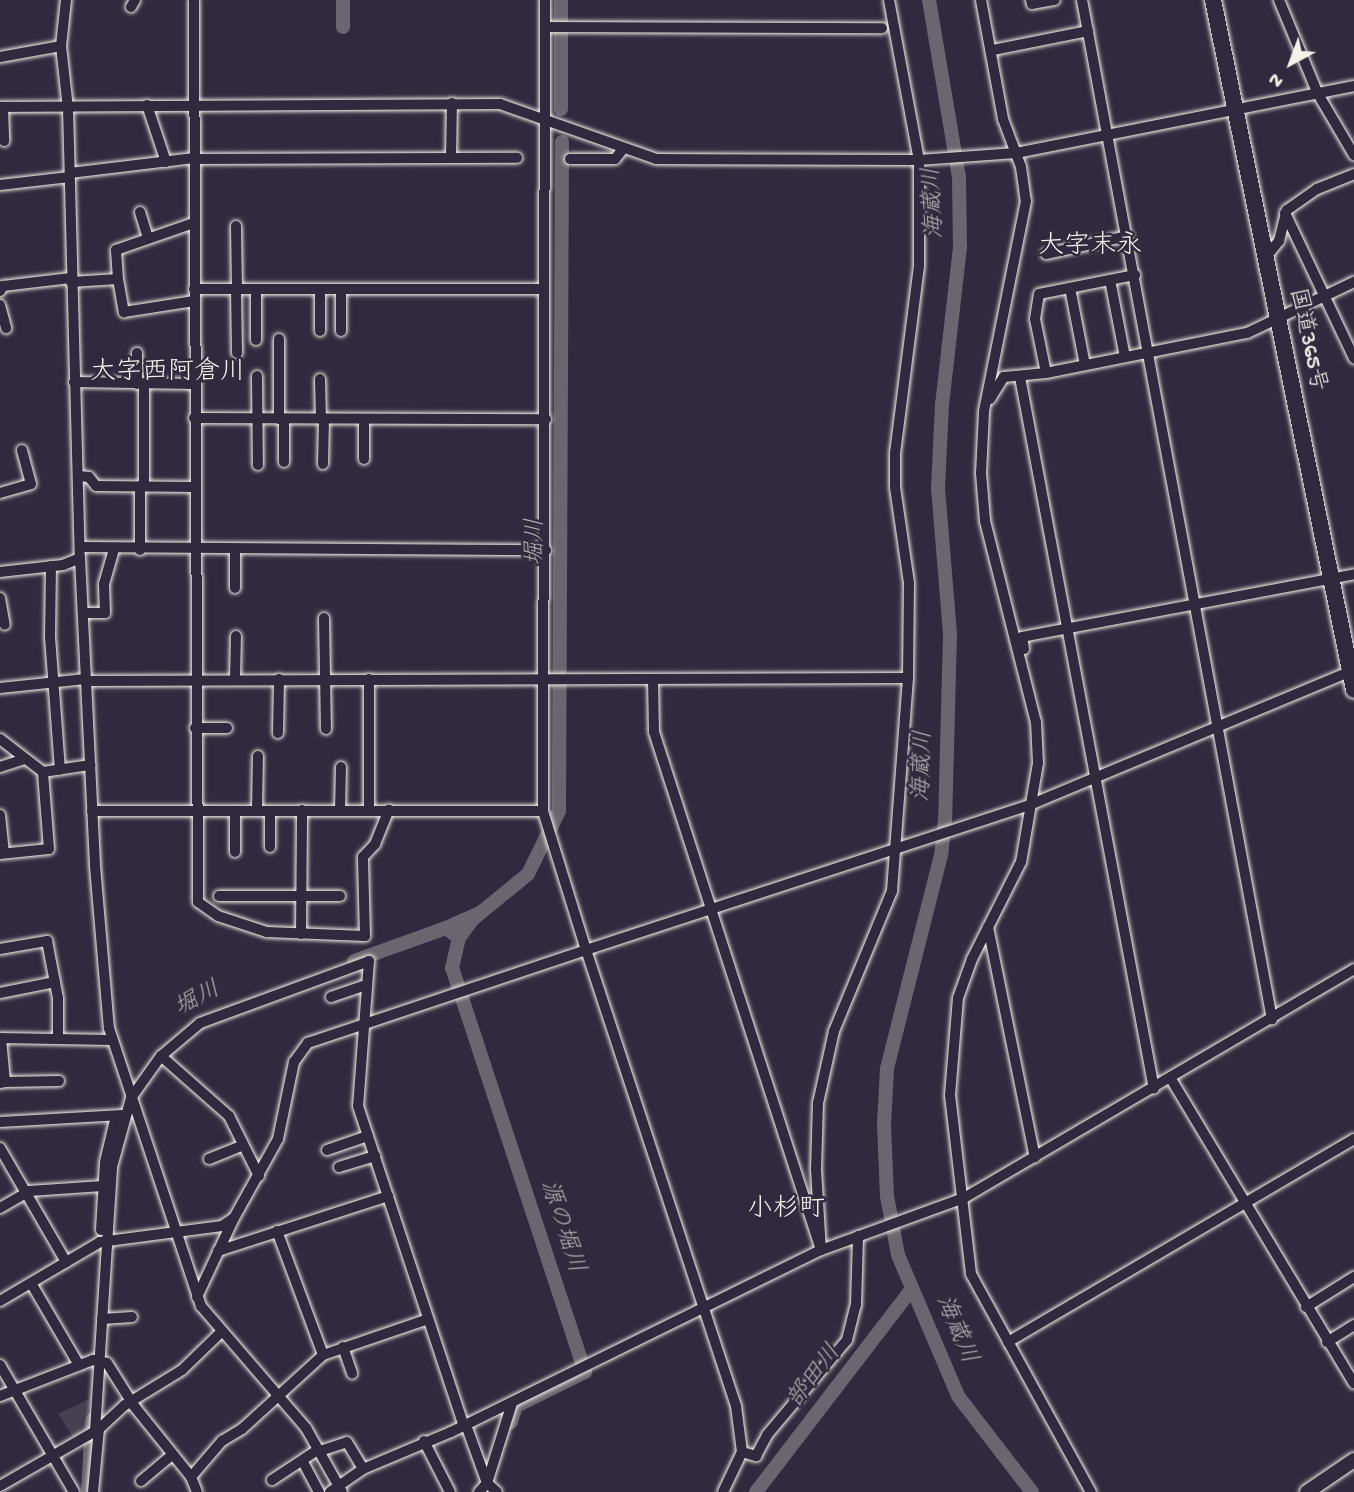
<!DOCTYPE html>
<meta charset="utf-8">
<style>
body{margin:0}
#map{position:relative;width:1354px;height:1492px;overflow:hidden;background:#2f2a3d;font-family:"Gochi Hand","Klee One",sans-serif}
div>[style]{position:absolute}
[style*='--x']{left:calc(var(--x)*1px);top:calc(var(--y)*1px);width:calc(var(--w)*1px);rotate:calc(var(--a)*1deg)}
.green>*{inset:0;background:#454050}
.river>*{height:14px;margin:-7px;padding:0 7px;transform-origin:7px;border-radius:7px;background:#6a6670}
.roads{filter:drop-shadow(0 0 2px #f4f1e8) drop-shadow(0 0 2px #f4f1e8)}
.minor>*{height:10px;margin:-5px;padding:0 5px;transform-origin:5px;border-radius:5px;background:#2f2a3d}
.major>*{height:14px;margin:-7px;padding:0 7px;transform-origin:7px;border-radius:7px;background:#2f2a3d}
.highway>*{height:16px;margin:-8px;padding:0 8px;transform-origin:8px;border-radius:8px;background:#2f2a3d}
span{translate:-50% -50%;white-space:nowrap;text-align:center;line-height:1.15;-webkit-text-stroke:5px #2f2a3d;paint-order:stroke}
.street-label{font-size:23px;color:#f4f1e8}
.water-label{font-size:24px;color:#b6b2b2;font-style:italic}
.quarter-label{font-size:26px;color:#f4f1e8}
.north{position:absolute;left:1256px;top:28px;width:70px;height:70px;-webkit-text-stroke:5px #2f2a3d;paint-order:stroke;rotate:221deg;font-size:19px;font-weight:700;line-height:28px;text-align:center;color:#f4f1e8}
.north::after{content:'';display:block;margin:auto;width:24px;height:32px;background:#f4f1e8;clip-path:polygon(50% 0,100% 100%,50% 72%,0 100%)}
</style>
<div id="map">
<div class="green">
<div style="clip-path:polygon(89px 1399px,87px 1432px,75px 1440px,58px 1414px)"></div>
</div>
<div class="river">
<div style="--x:561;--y:0;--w:109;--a:90"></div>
<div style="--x:929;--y:0;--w:180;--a:80.4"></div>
<div style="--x:959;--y:177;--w:70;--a:89.2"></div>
<div style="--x:960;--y:247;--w:158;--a:96.5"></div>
<div style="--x:942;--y:404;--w:84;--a:92.7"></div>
<div style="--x:938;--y:488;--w:146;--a:85.3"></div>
<div style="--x:950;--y:634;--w:185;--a:91.5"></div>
<div style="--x:945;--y:819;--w:36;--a:96"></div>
<div style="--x:941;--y:855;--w:221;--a:104.2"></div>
<div style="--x:887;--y:1069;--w:56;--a:93.1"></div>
<div style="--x:884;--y:1125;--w:71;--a:87.6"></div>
<div style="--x:887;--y:1196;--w:60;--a:79.4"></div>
<div style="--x:898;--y:1255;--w:153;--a:66.9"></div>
<div style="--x:958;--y:1396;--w:121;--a:52.4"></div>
<div style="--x:343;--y:27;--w:27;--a:-90"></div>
<div style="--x:446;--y:928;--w:36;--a:-24"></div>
<div style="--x:354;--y:961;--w:98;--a:-19.7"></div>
<div style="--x:446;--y:928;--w:16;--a:38"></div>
<div style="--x:511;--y:1422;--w:17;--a:-73"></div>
<div style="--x:516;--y:1406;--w:77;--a:-26.2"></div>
<div style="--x:585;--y:1372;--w:425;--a:-108.2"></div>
<div style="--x:452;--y:968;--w:31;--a:-77"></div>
<div style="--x:459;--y:938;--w:24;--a:-54"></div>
<div style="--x:473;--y:919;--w:71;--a:-39.3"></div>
<div style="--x:528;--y:874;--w:70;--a:-63.8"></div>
<div style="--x:559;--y:811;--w:669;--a:-89.74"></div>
<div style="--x:88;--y:1492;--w:72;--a:-86.8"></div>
<div style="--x:756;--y:1492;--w:255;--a:-52.5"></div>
</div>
<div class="roads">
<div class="minor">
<div style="--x:66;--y:0;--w:46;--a:96.2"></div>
<div style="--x:61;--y:46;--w:62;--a:83.6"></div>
<div style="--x:68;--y:108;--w:450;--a:88.5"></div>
<div style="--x:80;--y:558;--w:308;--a:87.2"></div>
<div style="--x:95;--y:866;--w:163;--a:85.1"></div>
<div style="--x:109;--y:1028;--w:293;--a:71.7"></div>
<div style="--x:201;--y:1306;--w:161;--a:49.3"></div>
<div style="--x:306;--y:1428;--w:73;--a:60.6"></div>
<div style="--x:194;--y:0;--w:902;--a:89.75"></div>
<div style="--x:198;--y:902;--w:24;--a:35"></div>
<div style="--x:218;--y:916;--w:52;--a:18.1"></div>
<div style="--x:267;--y:932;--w:98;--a:2.3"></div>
<div style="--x:365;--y:936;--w:79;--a:-91.5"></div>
<div style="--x:363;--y:857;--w:18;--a:-47"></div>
<div style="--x:375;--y:844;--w:37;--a:-68"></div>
<div style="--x:889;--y:0;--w:163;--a:79.4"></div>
<div style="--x:919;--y:160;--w:106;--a:90"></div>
<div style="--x:919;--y:266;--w:189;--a:97.3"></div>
<div style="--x:895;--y:453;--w:34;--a:90"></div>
<div style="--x:895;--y:487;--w:97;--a:81.7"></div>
<div style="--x:909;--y:583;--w:95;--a:90.6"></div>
<div style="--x:908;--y:678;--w:214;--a:94.3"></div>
<div style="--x:892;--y:891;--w:152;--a:112.5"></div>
<div style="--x:834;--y:1031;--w:74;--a:102.5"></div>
<div style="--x:818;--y:1103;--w:66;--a:91.7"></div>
<div style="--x:816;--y:1169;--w:81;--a:86.5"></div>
<div style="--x:821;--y:1250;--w:152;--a:-20"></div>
<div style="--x:964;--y:1198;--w:452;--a:-30.4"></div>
<div style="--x:981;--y:0;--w:121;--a:79.5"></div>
<div style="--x:1003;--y:119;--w:51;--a:69.4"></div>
<div style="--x:1021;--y:167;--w:34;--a:82"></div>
<div style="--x:1026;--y:201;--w:215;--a:101.3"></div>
<div style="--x:984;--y:412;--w:61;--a:92.8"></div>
<div style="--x:981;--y:473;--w:48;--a:85.2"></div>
<div style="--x:985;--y:521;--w:207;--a:75.8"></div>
<div style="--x:1036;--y:722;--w:41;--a:87.2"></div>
<div style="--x:1038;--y:763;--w:100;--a:99.7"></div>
<div style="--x:1021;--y:862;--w:109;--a:116.8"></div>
<div style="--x:972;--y:959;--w:41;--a:109.7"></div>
<div style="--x:958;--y:998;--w:97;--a:94.7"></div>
<div style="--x:950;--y:1095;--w:180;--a:83.3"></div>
<div style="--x:971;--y:1274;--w:249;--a:61.2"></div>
<div style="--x:1031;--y:0;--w:4;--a:76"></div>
<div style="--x:1032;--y:4;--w:23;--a:-10"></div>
<div style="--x:1082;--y:0;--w:1037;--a:79.44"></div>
<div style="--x:1279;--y:0;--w:102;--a:67.5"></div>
<div style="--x:1318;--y:94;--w:71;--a:59.5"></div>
<div style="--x:131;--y:7;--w:8;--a:-60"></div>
<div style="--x:545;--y:27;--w:337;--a:0.2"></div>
<div style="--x:993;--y:50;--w:97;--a:-11.3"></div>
<div style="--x:0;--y:57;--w:62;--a:-10.2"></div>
<div style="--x:147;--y:105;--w:60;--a:71.6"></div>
<div style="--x:0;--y:107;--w:500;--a:-0.34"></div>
<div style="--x:500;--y:104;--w:165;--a:19.4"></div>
<div style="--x:656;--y:159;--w:263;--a:0.2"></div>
<div style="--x:919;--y:160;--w:97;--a:-4.1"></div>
<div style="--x:1016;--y:153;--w:345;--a:-11.2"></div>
<div style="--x:3;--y:107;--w:34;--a:88"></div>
<div style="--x:451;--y:158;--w:55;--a:-89"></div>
<div style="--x:194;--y:159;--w:323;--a:-0.2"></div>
<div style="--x:570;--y:159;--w:45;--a:0"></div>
<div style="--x:615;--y:159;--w:13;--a:-51"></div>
<div style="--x:70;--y:173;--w:125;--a:-6.9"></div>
<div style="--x:0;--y:185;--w:70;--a:-6.5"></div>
<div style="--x:140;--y:212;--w:27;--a:73"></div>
<div style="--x:1285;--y:213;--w:161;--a:64.6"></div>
<div style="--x:236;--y:226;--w:63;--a:89.1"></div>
<div style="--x:1046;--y:254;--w:84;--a:-12.4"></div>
<div style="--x:1266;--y:257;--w:21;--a:-51"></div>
<div style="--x:1279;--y:241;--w:32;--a:-76"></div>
<div style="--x:1287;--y:210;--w:37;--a:-35"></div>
<div style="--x:1317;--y:189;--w:40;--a:-22"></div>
<div style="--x:118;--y:279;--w:29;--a:-94"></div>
<div style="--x:116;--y:250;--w:83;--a:-19.1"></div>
<div style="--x:1110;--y:280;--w:78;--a:79"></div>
<div style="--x:71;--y:282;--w:47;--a:-3.7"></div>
<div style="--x:118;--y:279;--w:34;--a:80"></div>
<div style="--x:124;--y:312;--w:71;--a:-8.9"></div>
<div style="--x:1070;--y:288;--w:78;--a:79"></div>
<div style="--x:194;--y:289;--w:350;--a:0"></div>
<div style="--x:236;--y:289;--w:64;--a:89.1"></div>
<div style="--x:256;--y:289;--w:51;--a:90"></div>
<div style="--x:320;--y:289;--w:42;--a:90"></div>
<div style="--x:341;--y:289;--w:42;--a:90"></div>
<div style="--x:0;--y:291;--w:6;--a:-59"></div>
<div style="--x:3;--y:286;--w:68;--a:-6.7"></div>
<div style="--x:0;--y:305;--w:24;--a:75"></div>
<div style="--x:1046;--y:373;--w:55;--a:-101.5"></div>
<div style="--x:1035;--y:319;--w:25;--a:-81"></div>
<div style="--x:1039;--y:294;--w:98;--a:-11.2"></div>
<div style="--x:257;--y:376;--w:89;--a:89.4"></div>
<div style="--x:1020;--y:377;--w:724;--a:79.34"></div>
<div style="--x:320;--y:379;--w:40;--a:88.6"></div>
<div style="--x:74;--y:382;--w:120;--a:1"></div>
<div style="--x:137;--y:384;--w:31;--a:-90"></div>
<div style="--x:990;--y:399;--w:26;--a:-58"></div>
<div style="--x:1004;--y:377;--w:42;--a:-5.4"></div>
<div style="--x:1046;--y:373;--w:205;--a:-11.3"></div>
<div style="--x:1247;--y:333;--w:119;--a:-25.5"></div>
<div style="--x:194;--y:418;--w:352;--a:0.2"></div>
<div style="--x:279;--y:419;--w:80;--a:-90"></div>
<div style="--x:284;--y:419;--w:43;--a:90"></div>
<div style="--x:364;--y:419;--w:40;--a:90"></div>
<div style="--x:323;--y:464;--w:45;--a:-88.7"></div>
<div style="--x:79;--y:476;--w:10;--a:6"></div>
<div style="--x:89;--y:477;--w:11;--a:52"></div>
<div style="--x:96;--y:486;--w:98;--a:0.6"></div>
<div style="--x:140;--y:486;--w:64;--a:90"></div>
<div style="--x:144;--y:486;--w:102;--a:-90"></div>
<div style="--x:0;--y:493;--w:32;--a:-16"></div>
<div style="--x:31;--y:484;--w:35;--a:-105"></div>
<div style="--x:80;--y:547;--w:466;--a:0.4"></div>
<div style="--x:51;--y:566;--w:71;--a:90.8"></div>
<div style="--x:50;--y:637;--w:133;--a:85.7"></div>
<div style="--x:0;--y:572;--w:63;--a:-6.3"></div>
<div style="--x:63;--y:565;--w:18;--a:-22"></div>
<div style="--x:235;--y:588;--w:37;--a:-90"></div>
<div style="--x:0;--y:598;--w:27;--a:80"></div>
<div style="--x:83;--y:613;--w:22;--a:0"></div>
<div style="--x:105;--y:613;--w:29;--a:-92"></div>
<div style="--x:104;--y:584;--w:36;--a:-74"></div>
<div style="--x:324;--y:618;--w:111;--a:89"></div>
<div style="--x:1024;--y:649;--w:12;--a:-99"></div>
<div style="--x:1022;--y:637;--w:338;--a:-10.7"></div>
<div style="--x:235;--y:679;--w:43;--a:-88.7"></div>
<div style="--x:369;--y:679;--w:131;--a:90"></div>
<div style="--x:86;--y:681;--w:822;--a:-0.21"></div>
<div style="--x:0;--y:688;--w:86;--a:-6"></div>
<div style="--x:195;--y:728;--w:32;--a:0"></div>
<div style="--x:278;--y:733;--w:54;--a:-88.9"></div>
<div style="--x:0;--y:739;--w:54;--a:37.5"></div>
<div style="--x:43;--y:772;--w:48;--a:-8.5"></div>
<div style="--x:0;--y:767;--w:26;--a:-18"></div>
<div style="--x:340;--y:810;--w:43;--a:-88.7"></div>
<div style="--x:92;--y:811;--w:451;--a:0"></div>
<div style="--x:235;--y:811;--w:41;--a:90"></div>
<div style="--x:257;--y:811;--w:55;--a:-89"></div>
<div style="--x:0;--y:815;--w:37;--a:84"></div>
<div style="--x:270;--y:847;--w:36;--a:-90"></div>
<div style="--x:0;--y:854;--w:49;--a:-5.8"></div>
<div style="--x:49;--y:849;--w:77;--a:-94.5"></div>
<div style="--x:219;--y:896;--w:121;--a:0"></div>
<div style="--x:988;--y:927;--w:235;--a:78.5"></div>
<div style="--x:301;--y:934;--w:124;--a:-89.5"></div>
<div style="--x:0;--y:949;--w:48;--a:-9.7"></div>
<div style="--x:47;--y:941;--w:58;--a:79.1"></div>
<div style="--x:58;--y:998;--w:41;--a:90"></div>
<div style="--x:0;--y:993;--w:56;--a:-11.3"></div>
<div style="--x:331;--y:997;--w:37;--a:-19"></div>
<div style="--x:0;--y:1038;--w:111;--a:1"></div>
<div style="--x:161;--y:1056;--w:91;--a:41.4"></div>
<div style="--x:229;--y:1116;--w:67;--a:63.4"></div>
<div style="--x:1171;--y:1079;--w:355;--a:59"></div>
<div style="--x:5;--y:1082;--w:54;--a:-1.1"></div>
<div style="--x:0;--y:1083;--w:5;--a:-11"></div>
<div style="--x:5;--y:1082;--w:44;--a:-95.2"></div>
<div style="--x:0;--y:1122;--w:122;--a:-3.3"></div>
<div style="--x:0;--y:1148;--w:132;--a:59.9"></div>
<div style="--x:327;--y:1150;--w:43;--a:-18.9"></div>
<div style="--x:209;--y:1159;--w:37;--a:-22"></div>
<div style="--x:339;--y:1167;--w:38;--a:-17"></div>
<div style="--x:0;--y:1208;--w:34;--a:-30"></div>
<div style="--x:29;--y:1191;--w:74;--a:-3.9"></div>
<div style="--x:101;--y:1230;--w:68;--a:-86.6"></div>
<div style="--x:105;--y:1162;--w:47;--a:-76.6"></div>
<div style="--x:277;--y:1231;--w:132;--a:69.6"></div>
<div style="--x:218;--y:1251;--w:179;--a:-17.9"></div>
<div style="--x:31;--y:1283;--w:95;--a:59.7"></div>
<div style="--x:197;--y:1297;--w:87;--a:-64.9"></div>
<div style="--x:0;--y:1301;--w:116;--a:-30.5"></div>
<div style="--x:100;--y:1242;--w:123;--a:-7.5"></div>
<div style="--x:222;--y:1226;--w:14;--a:-34"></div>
<div style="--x:234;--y:1218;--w:90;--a:-60.9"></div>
<div style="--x:278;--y:1139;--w:79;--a:-78.3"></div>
<div style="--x:294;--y:1062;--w:24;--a:-54"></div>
<div style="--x:308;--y:1043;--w:293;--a:-18.5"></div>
<div style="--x:586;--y:950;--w:145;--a:-107.2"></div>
<div style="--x:543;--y:811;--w:811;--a:-89.86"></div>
<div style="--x:1306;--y:1307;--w:57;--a:-32"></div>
<div style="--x:102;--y:1319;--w:30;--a:-4"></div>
<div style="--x:1008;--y:1342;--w:401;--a:-30.4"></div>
<div style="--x:1327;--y:1342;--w:32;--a:-32"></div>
<div style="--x:343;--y:1347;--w:28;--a:71"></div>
<div style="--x:0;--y:1365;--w:147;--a:59.8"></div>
<div style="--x:0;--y:1396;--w:100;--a:-21.2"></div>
<div style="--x:93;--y:1360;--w:14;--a:12"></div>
<div style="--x:107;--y:1363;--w:51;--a:57.9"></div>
<div style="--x:134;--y:1406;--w:91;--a:51.2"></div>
<div style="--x:191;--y:1477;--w:16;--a:68"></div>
<div style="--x:466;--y:1425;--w:62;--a:70.1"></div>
<div style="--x:95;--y:1431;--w:265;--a:-86.3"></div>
<div style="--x:112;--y:1167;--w:72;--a:-74.6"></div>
<div style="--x:131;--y:1098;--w:52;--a:-54.5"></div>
<div style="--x:161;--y:1056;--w:51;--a:-40.2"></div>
<div style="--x:200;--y:1023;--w:180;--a:-20.1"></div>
<div style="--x:369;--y:961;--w:145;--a:94.3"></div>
<div style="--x:358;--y:1106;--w:337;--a:71.7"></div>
<div style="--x:424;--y:1441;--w:57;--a:63"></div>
<div style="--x:320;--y:1451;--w:28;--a:-18"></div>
<div style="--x:347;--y:1442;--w:31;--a:59"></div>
<div style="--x:363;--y:1469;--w:95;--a:-22.8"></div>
<div style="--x:451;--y:1432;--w:412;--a:-26.2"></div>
<div style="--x:821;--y:1250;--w:544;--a:-107.87"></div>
<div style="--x:654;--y:732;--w:53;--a:-91.1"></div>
<div style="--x:742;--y:1452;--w:15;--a:16"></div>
<div style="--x:756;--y:1456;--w:24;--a:-62"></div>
<div style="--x:767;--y:1435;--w:124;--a:-49.9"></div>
<div style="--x:847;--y:1340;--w:36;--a:-76"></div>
<div style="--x:856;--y:1305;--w:69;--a:-88.3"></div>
<div style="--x:303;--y:1462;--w:34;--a:62"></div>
<div style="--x:191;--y:1477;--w:48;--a:-49.3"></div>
<div style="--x:222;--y:1441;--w:23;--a:-31"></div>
<div style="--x:242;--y:1429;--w:110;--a:-42.4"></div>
<div style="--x:323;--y:1355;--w:111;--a:-18.9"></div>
<div style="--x:272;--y:1480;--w:56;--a:-33.4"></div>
<div style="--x:141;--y:1481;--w:40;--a:-40"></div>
<div style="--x:487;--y:1483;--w:13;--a:42"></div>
<div style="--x:0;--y:1486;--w:114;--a:-29.9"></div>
<div style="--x:99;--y:1429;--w:35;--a:-43"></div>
<div style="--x:125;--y:1405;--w:67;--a:-31.6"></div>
<div style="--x:182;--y:1370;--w:53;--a:-44.2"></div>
<div style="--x:93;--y:1492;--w:63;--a:-84.6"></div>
<div style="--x:330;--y:1492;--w:40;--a:-34.9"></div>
<div style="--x:479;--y:1492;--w:12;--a:-48"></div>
<div style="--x:487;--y:1483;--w:84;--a:-72.6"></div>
<div style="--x:723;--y:1492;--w:44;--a:-64.6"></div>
<div style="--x:742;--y:1452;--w:46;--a:-97.4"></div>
<div style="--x:736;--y:1406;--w:480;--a:-108.2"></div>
<div style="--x:586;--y:950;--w:469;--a:-18.1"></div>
<div style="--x:1032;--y:804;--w:349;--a:-22.6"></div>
</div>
<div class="major">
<div style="--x:1307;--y:1492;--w:57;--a:-34.2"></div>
</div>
<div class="highway">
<div style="--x:1213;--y:0;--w:704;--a:78.45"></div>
</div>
</div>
<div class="street-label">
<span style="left:1306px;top:340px;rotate:78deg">国道365号</span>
</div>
<div class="water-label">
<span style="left:935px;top:203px;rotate:-93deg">海蔵川</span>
<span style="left:537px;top:542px;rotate:-90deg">堀川</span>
<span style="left:924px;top:766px;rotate:-88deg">海蔵川</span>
<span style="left:198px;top:1000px;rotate:-28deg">堀川</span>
<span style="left:561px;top:1227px;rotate:72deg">源の堀川</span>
<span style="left:955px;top:1330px;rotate:67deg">海蔵川</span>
<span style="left:815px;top:1377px;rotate:-53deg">部田川</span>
</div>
<div class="quarter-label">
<span style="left:1090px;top:248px">大字末永</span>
<span style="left:168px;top:374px">大字西阿倉川</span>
<span style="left:786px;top:1211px">小杉町</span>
</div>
<div class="north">N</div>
</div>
